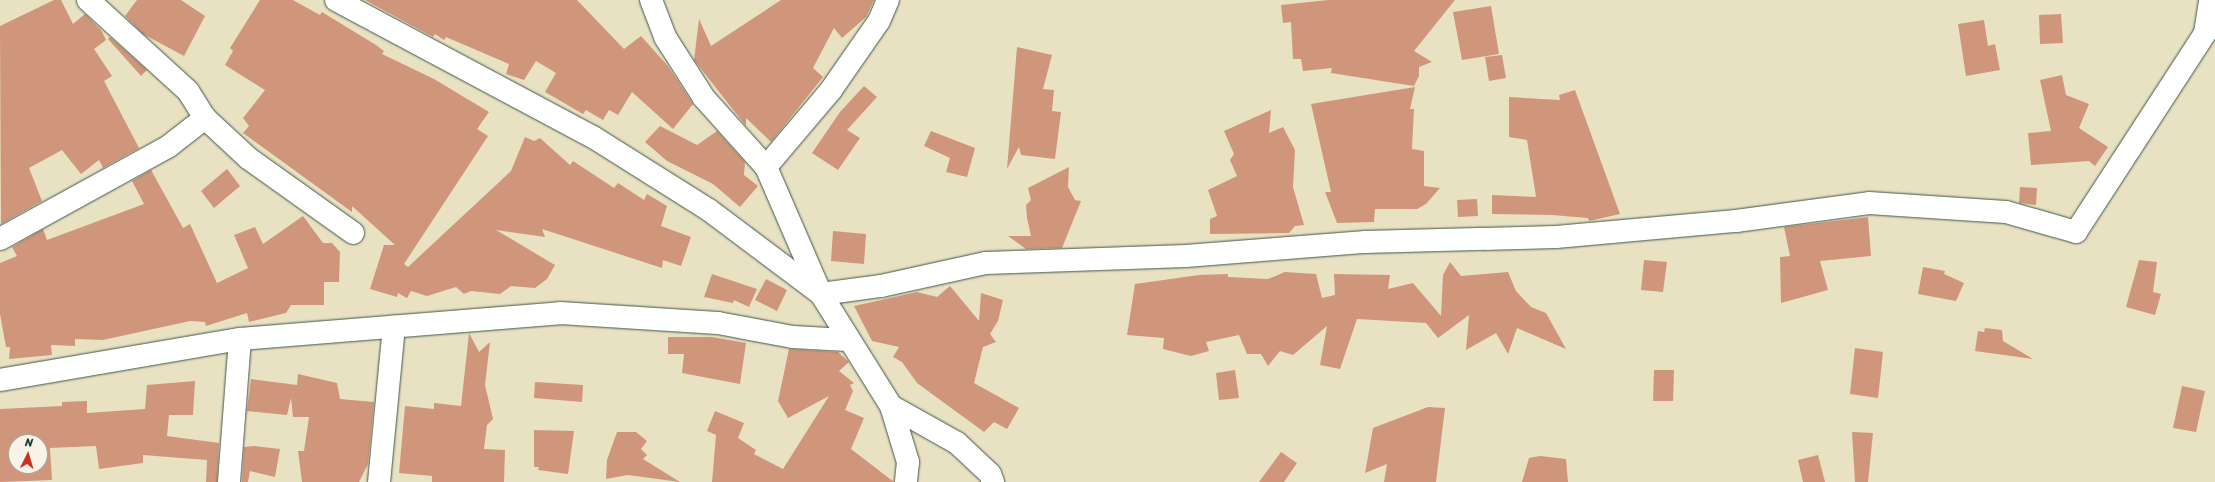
<!DOCTYPE html>
<style>
body{margin:0}
#map{position:relative;width:2215px;height:482px;overflow:hidden;background:#e9e2c2;font-family:Sriracha,sans-serif}
div>[style]{position:absolute}
[style*='--x']{left:calc(var(--x)*1px);top:calc(var(--y)*1px);width:calc(var(--w)*1px);rotate:calc(var(--a)*1deg)}
.building>*{inset:0;background:#cf967c}
.roads{filter:drop-shadow(0 0 1px #3d5649) drop-shadow(0 0 1px #3d5649)}
.minor>*{height:22px;margin:-11px;padding:0 11px;transform-origin:11px;border-radius:11px;background:#fff}
span{translate:-50% -50%;white-space:nowrap;text-align:center;line-height:1.15;-webkit-text-stroke:3.5px #f7f3e8;paint-order:stroke}
.north{position:absolute;left:8px;top:434px;width:40px;height:40px;box-sizing:border-box;background:#f7f3e8;border:1px solid #a1aaa0;border-radius:50%;rotate:5deg;font-size:11px;font-weight:700;line-height:16px;text-align:center;color:#1f3d34}
.north::after{content:'';display:block;margin:auto;width:14px;height:18px;background:#c8321e;clip-path:polygon(50% 0,100% 100%,50% 72%,0 100%)}
</style>
<div id="map">
<div class="building">
<div style="clip-path:polygon(54px 0,61px 0,73px 24px,85px 14px,101px 30px,106px 40px,94px 49px,112px 76px,104px 81px,139px 148px,103px 168px,99px 160px,81px 174px,62px 150px,29px 168px,42px 201px,1px 224px,0 26px)"></div>
<div style="clip-path:polygon(137px 0,181px 0,205px 16px,184px 56px,143px 34px,125px 16px)"></div>
<div style="clip-path:polygon(260px 0,293px 0,320px 15px,322px 12px,376px 45px,384px 51px,382px 54px,434px 79px,489px 112px,477px 129px,488px 136px,404px 264px,408px 267px,511px 171px,525px 137px,534px 141px,540px 138px,570px 165px,573px 161px,614px 188px,618px 183px,644px 200px,647px 194px,667px 206px,661px 226px,691px 237px,681px 266px,663px 260px,662px 268px,542px 229px,545px 237px,496px 230px,555px 265px,547px 279px,535px 288px,511px 286px,500px 294px,471px 291px,464px 294px,456px 287px,427px 296px,411px 291px,407px 298px,398px 293px,397px 297px,370px 289px,384px 245px,395px 245px,352px 206px,352px 212px,243px 133px,249px 126px,243px 118px,265px 90px,225px 65px,233px 51px,230px 48px)"></div>
<div style="clip-path:polygon(365px 0,577px 0,624px 49px,641px 36px,668px 66px,693px 104px,673px 129px,632px 92px,618px 115px,609px 110px,603px 120px,586px 110px,583px 114px,545px 92px,556px 73px,536px 61px,524px 80px,506px 74px,509px 64px,446px 37px,444px 40px,435px 34px,433px 37px)"></div>
<div style="clip-path:polygon(781px 0,874px 0,866px 17px,842px 38px,834px 28px,813px 68px,823px 77px,771px 142px,746px 118px,746px 126px,694px 60px,699px 19px,711px 46px)"></div>
<div style="clip-path:polygon(1328px 0,1455px 0,1414px 51px,1432px 62px,1419px 67px,1419px 76px,1414px 86px,1331px 73px,1332px 68px,1303px 71px,1301px 59px,1293px 59px,1291px 22px,1283px 23px,1281px 5px)"></div>
<div style="clip-path:polygon(1491px 6px,1499px 54px,1462px 60px,1453px 12px)"></div>
<div style="clip-path:polygon(2061px 14px,2063px 43px,2040px 44px,2039px 15px)"></div>
<div style="clip-path:polygon(1984px 20px,1988px 46px,1995px 44px,2000px 70px,1966px 76px,1958px 24px)"></div>
<div style="clip-path:polygon(110px 37px,147px 70px,141px 76px,108px 39px)"></div>
<div style="clip-path:polygon(1017px 47px,1052px 55px,1043px 89px,1054px 90px,1052px 111px,1061px 112px,1055px 159px,1021px 155px,1019px 147px,1007px 169px)"></div>
<div style="clip-path:polygon(1502px 55px,1506px 78px,1489px 81px,1485px 57px)"></div>
<div style="clip-path:polygon(2062px 75px,2066px 95px,2089px 104px,2079px 128px,2108px 147px,2095px 166px,2089px 161px,2031px 165px,2028px 133px,2051px 131px,2040px 80px)"></div>
<div style="clip-path:polygon(864px 86px,877px 97px,847px 130px,860px 138px,838px 170px,812px 153px,840px 112px)"></div>
<div style="clip-path:polygon(1415px 87px,1410px 109px,1414px 109px,1412px 149px,1424px 151px,1424px 186px,1440px 188px,1426px 204px,1417px 209px,1375px 209px,1374px 222px,1337px 223px,1325px 192px,1331px 192px,1311px 104px)"></div>
<div style="clip-path:polygon(1575px 90px,1620px 214px,1589px 221px,1588px 218px,1552px 215px,1492px 214px,1492px 195px,1536px 197px,1527px 140px,1509px 137px,1509px 97px,1560px 100px,1559px 95px)"></div>
<div style="clip-path:polygon(1271px 110px,1269px 133px,1283px 127px,1295px 150px,1293px 187px,1304px 225px,1295px 226px,1289px 233px,1210px 234px,1210px 219px,1217px 216px,1208px 190px,1237px 176px,1230px 160px,1234px 154px,1224px 131px)"></div>
<div style="clip-path:polygon(660px 126px,697px 145px,717px 131px,745px 162px,744px 175px,758px 186px,740px 207px,713px 184px,667px 161px,645px 142px)"></div>
<div style="clip-path:polygon(931px 131px,975px 148px,967px 177px,946px 172px,950px 158px,924px 146px)"></div>
<div style="clip-path:polygon(1069px 167px,1068px 187px,1075px 200px,1081px 201px,1062px 248px,1026px 249px,1008px 236px,1031px 236px,1027px 218px,1026px 205px,1031px 200px,1028px 188px)"></div>
<div style="clip-path:polygon(227px 169px,240px 186px,214px 208px,201px 191px)"></div>
<div style="clip-path:polygon(151px 170px,183px 228px,190px 224px,217px 283px,248px 268px,234px 235px,255px 227px,263px 244px,303px 216px,323px 243px,332px 243px,340px 252px,339px 282px,324px 282px,324px 305px,291px 305px,286px 313px,249px 322px,247px 313px,206px 326px,205px 322px,190px 321px,103px 340px,75px 339px,75px 346px,51px 345px,52px 355px,9px 359px,10px 347px,6px 347px,0 314px,0 263px,17px 256px,12px 247px,43px 229px,47px 240px,144px 204px,132px 181px)"></div>
<div style="clip-path:polygon(2020px 187px,2037px 188px,2036px 205px,2019px 203px)"></div>
<div style="clip-path:polygon(1477px 199px,1478px 216px,1458px 217px,1457px 200px)"></div>
<div style="clip-path:polygon(1868px 217px,1871px 256px,1820px 261px,1828px 290px,1781px 303px,1780px 257px,1790px 256px,1784px 227px)"></div>
<div style="clip-path:polygon(833px 231px,866px 234px,864px 264px,831px 261px)"></div>
<div style="clip-path:polygon(1644px 260px,1667px 262px,1663px 292px,1641px 290px)"></div>
<div style="clip-path:polygon(2139px 260px,2157px 262px,2153px 292px,2161px 294px,2155px 315px,2126px 307px)"></div>
<div style="clip-path:polygon(1450px 262px,1461px 276px,1508px 272px,1516px 291px,1531px 307px,1546px 313px,1566px 349px,1517px 328px,1508px 354px,1496px 333px,1466px 350px,1469px 315px,1438px 338px,1426px 323px,1357px 319px,1340px 369px,1320px 365px,1327px 326px,1293px 355px,1280px 351px,1268px 366px,1261px 354px,1247px 354px,1239px 335px,1206px 342px,1209px 351px,1191px 356px,1163px 349px,1164px 338px,1127px 335px,1135px 284px,1199px 275px,1228px 274px,1228px 277px,1268px 279px,1285px 272px,1316px 274px,1322px 298px,1335px 295px,1334px 274px,1390px 275px,1388px 289px,1413px 283px,1441px 316px,1443px 275px)"></div>
<div style="clip-path:polygon(1923px 267px,1945px 271px,1944px 274px,1964px 283px,1956px 301px,1918px 294px)"></div>
<div style="clip-path:polygon(712px 274px,757px 289px,749px 307px,734px 300px,733px 303px,704px 297px)"></div>
<div style="clip-path:polygon(766px 279px,787px 290px,777px 311px,755px 300px)"></div>
<div style="clip-path:polygon(950px 286px,979px 321px,981px 293px,1003px 300px,998px 321px,990px 334px,996px 342px,983px 347px,974px 383px,1019px 408px,1007px 429px,994px 422px,984px 432px,917px 383px,902px 362px,893px 357px,899px 347px,872px 341px,854px 306px,917px 292px,937px 297px)"></div>
<div style="clip-path:polygon(1985px 328px,2002px 330px,2003px 341px,2033px 359px,1975px 351px,1978px 331px,1984px 332px)"></div>
<div style="clip-path:polygon(469px 333px,479px 352px,490px 342px,485px 385px,493px 419px,487px 425px,484px 449px,505px 450px,504px 482px,432px 482px,432px 476px,399px 473px,405px 406px,434px 409px,434px 403px,461px 406px)"></div>
<div style="clip-path:polygon(668px 337px,712px 337px,746px 343px,740px 384px,682px 373px,684px 354px,668px 354px)"></div>
<div style="clip-path:polygon(1855px 348px,1883px 352px,1878px 398px,1850px 394px)"></div>
<div style="clip-path:polygon(789px 349px,838px 352px,849px 362px,839px 371px,854px 383px,850px 385px,853px 391px,845px 410px,864px 418px,851px 449px,894px 482px,712px 482px,716px 435px,707px 431px,715px 411px,744px 423px,738px 438px,756px 450px,754px 454px,783px 469px,829px 396px,788px 418px,778px 401px)"></div>
<div style="clip-path:polygon(1235px 370px,1239px 398px,1219px 400px,1216px 373px)"></div>
<div style="clip-path:polygon(1654px 370px,1674px 370px,1673px 401px,1653px 401px)"></div>
<div style="clip-path:polygon(298px 374px,337px 383px,340px 399px,374px 402px,368px 464px,359px 482px,302px 482px,298px 451px,304px 451px,309px 417px,293px 417px,291px 398px,287px 415px,247px 411px,251px 379px,297px 385px)"></div>
<div style="clip-path:polygon(evenodd,195px 381px,193px 415px,169px 415px,167px 436px,219px 443px,217px 482px,206px 482px,207px 460px,143px 455px,143px 463px,99px 469px,96px 446px,50px 448px,52px 480px,0 482px,0 409px,62px 406px,62px 402px,87px 401px,87px 413px,145px 409px,147px 385px,195px 381px,16px 442px,40px 442px,40px 466px,16px 466px,16px 442px)"></div>
<div style="clip-path:polygon(535px 382px,583px 385px,582px 402px,534px 398px)"></div>
<div style="clip-path:polygon(2182px 386px,2205px 391px,2196px 432px,2173px 428px)"></div>
<div style="clip-path:polygon(1428px 407px,1445px 408px,1436px 482px,1384px 482px,1387px 464px,1365px 473px,1373px 428px)"></div>
<div style="clip-path:polygon(534px 430px,574px 431px,568px 474px,538px 470px,539px 467px,534px 467px)"></div>
<div style="clip-path:polygon(617px 432px,636px 432px,647px 441px,641px 449px,647px 455px,643px 459px,680px 482px,628px 475px,606px 479px,607px 460px)"></div>
<div style="clip-path:polygon(1852px 432px,1873px 433px,1868px 482px,1855px 482px)"></div>
<div style="clip-path:polygon(254px 446px,280px 449px,275px 477px,250px 471px,248px 482px,242px 482px,244px 447px)"></div>
<div style="clip-path:polygon(1281px 452px,1297px 463px,1284px 482px,1259px 482px)"></div>
<div style="clip-path:polygon(1818px 455px,1825px 482px,1803px 482px,1798px 460px)"></div>
<div style="clip-path:polygon(1540px 456px,1566px 459px,1568px 482px,1522px 482px,1529px 458px)"></div>
</div>
<div class="roads">
<div class="minor">
<div style="--x:88;--y:0;--w:135;--a:42.3"></div>
<div style="--x:188;--y:91;--w:32;--a:58"></div>
<div style="--x:205;--y:118;--w:59;--a:42.9"></div>
<div style="--x:248;--y:158;--w:129;--a:35.5"></div>
<div style="--x:336;--y:0;--w:291;--a:28.1"></div>
<div style="--x:593;--y:137;--w:137;--a:32.2"></div>
<div style="--x:709;--y:210;--w:140;--a:36.9"></div>
<div style="--x:821;--y:294;--w:61;--a:-7.6"></div>
<div style="--x:881;--y:286;--w:107;--a:-12.4"></div>
<div style="--x:986;--y:263;--w:200;--a:-2"></div>
<div style="--x:1186;--y:256;--w:180;--a:-4.5"></div>
<div style="--x:1365;--y:242;--w:191;--a:-1.5"></div>
<div style="--x:1556;--y:237;--w:181;--a:-5.1"></div>
<div style="--x:1736;--y:221;--w:134;--a:-7.7"></div>
<div style="--x:1869;--y:203;--w:137;--a:3.8"></div>
<div style="--x:2006;--y:212;--w:73;--a:15.9"></div>
<div style="--x:2076;--y:232;--w:237;--a:-57"></div>
<div style="--x:2205;--y:33;--w:33;--a:-81"></div>
<div style="--x:651;--y:0;--w:40;--a:69"></div>
<div style="--x:665;--y:37;--w:72;--a:57.4"></div>
<div style="--x:704;--y:98;--w:93;--a:48.1"></div>
<div style="--x:766;--y:167;--w:138;--a:66.6"></div>
<div style="--x:821;--y:294;--w:132;--a:58"></div>
<div style="--x:891;--y:406;--w:76;--a:29.3"></div>
<div style="--x:957;--y:443;--w:45;--a:43.2"></div>
<div style="--x:990;--y:474;--w:9;--a:69"></div>
<div style="--x:766;--y:167;--w:101;--a:-49.8"></div>
<div style="--x:831;--y:90;--w:84;--a:-55.2"></div>
<div style="--x:879;--y:21;--w:23;--a:-67"></div>
<div style="--x:0;--y:239;--w:193;--a:-28.8"></div>
<div style="--x:169;--y:146;--w:46;--a:-37.9"></div>
<div style="--x:0;--y:380;--w:243;--a:-9.7"></div>
<div style="--x:240;--y:339;--w:321;--a:-4.6"></div>
<div style="--x:560;--y:313;--w:158;--a:3.6"></div>
<div style="--x:718;--y:323;--w:76;--a:10.6"></div>
<div style="--x:793;--y:337;--w:54;--a:3.2"></div>
<div style="--x:891;--y:406;--w:59;--a:73.1"></div>
<div style="--x:908;--y:462;--w:20;--a:96"></div>
<div style="--x:229;--y:482;--w:143;--a:-85.6"></div>
<div style="--x:379;--y:482;--w:156;--a:-84.5"></div>
</div>
</div>
<div class="north">N</div>
</div>
